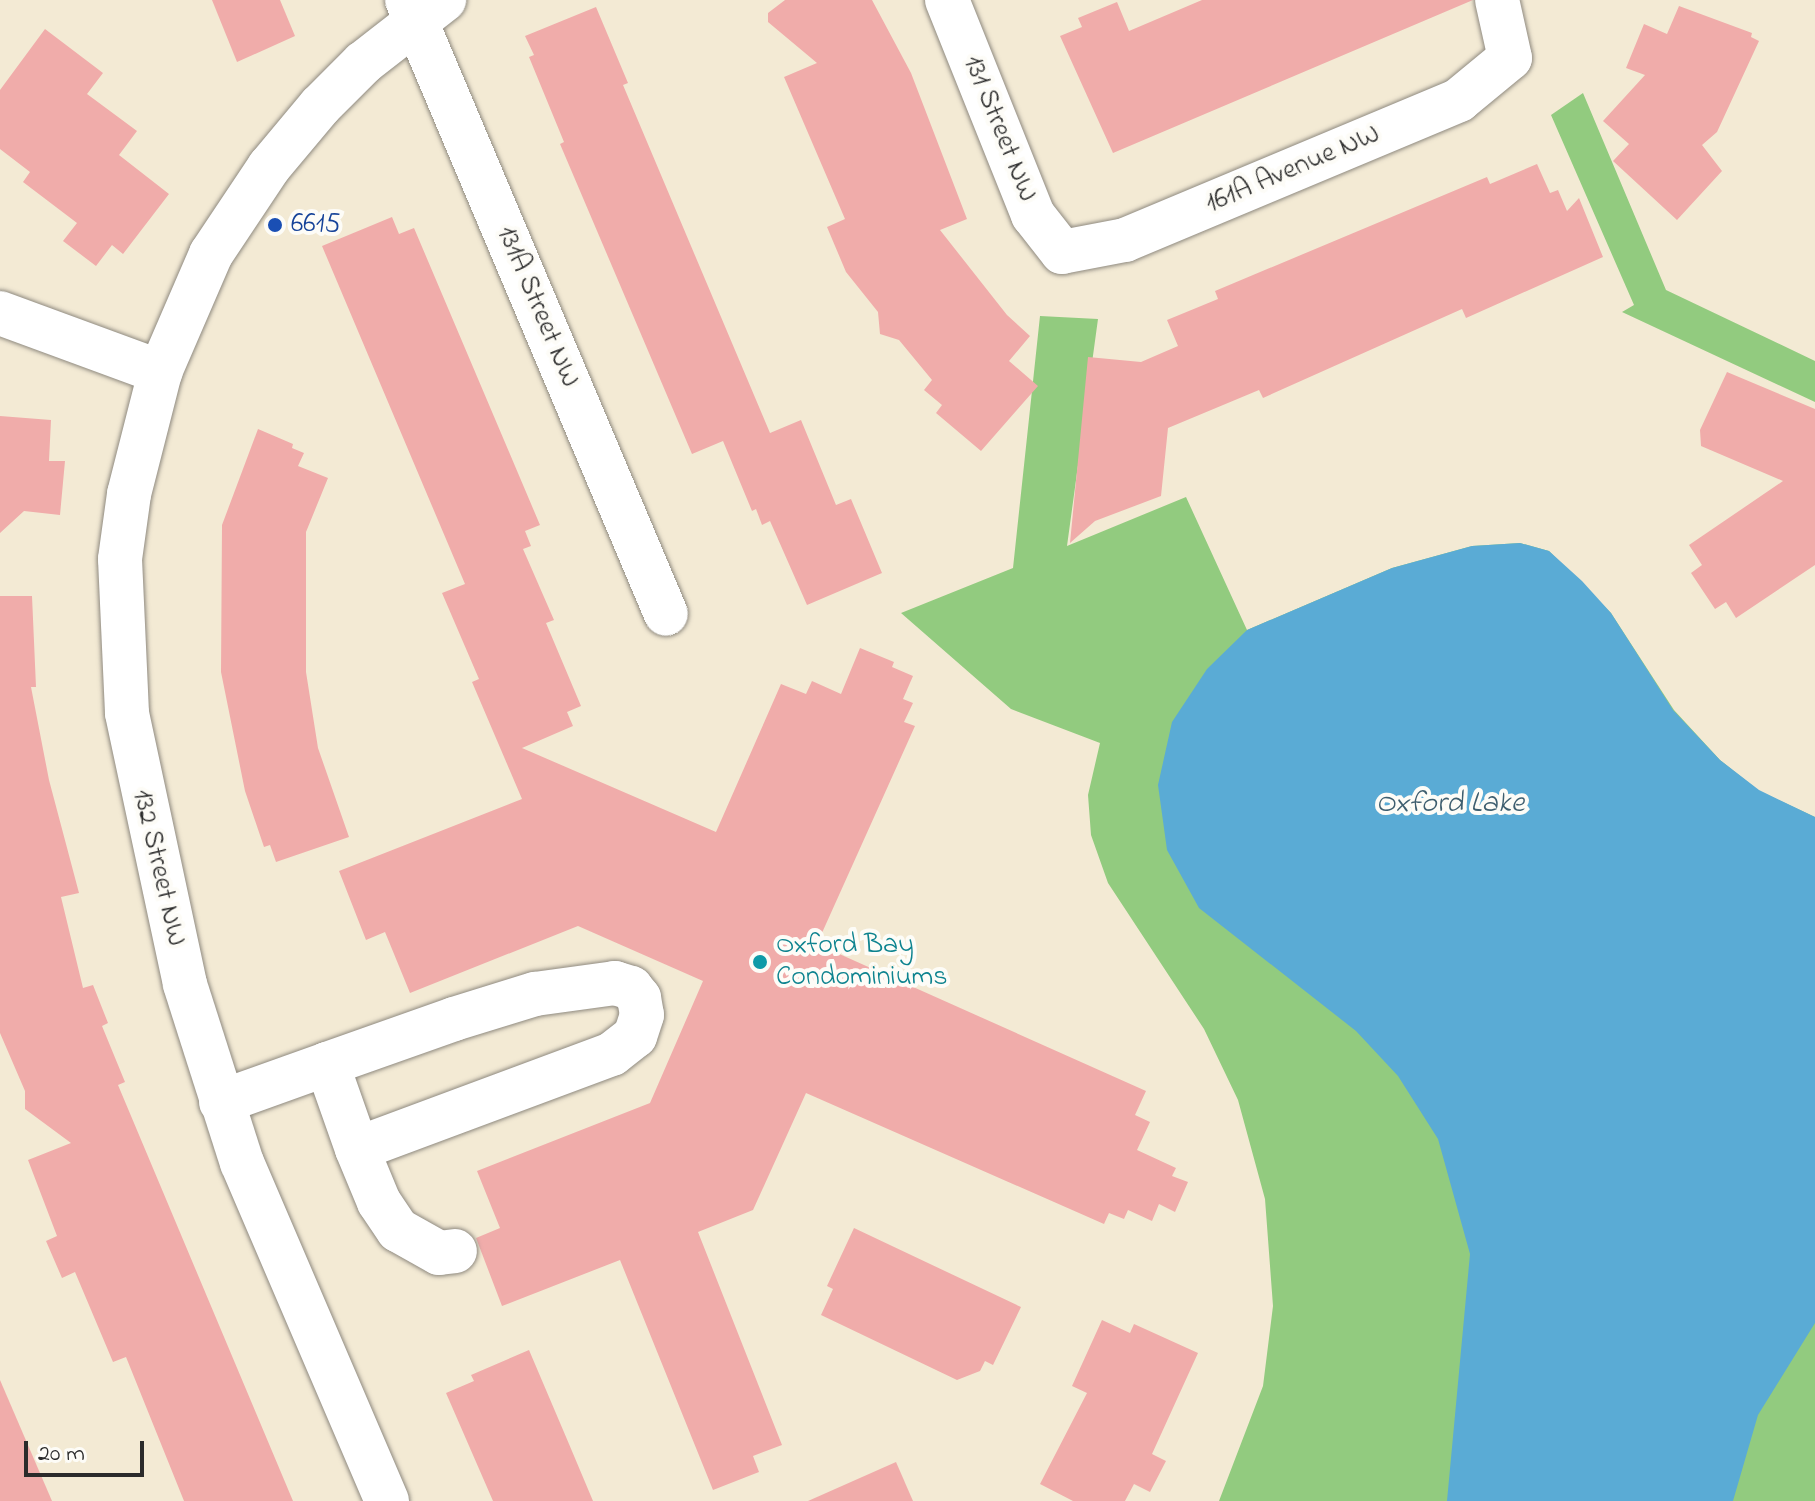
<!DOCTYPE html>
<style>
body{margin:0}
#map{position:relative;width:1815px;height:1501px;overflow:hidden;background:#f3ead4;font-family:"Indie Flower",sans-serif}
div>[style]{position:absolute}
[style*='--x']{left:calc(var(--x)*1px);top:calc(var(--y)*1px);width:calc(var(--w)*1px);rotate:calc(var(--a)*1deg)}
.green>*{inset:0;background:#92cb7f}
.water>*{inset:0;background:#5aabd5}
.building>*{inset:0;background:#f0acaa}
.roads{filter:drop-shadow(0 0 2px #8f8a80) drop-shadow(0 0 2px #8f8a80)}
.minor>*{height:44px;margin:-22px;padding:0 22px;transform-origin:22px;border-radius:22px;background:#fff}
.dots>*{width:22px;height:22px;translate:-50% -50%;box-sizing:border-box;border:4px solid #fdfcf7;border-radius:50%}
span{translate:-50% -50%;white-space:nowrap;text-align:center;line-height:1.15;-webkit-text-stroke:8px #fdfcf7;paint-order:stroke}
.street-label{font-size:28px;color:#2b2b2b}
.transit-label{font-size:28px;color:#164399}
.left{translate:0 -50%;text-align:left}
.culture-label{font-size:28px;color:#0d838f}
.water-label{font-size:30px;color:#3e5e6f;font-style:italic}
.scale{position:absolute;left:24px;top:1441px;width:120px;height:36px;box-sizing:border-box;border:4px solid #2b2b2b;border-top:0;padding-left:10px;font-size:24px;line-height:28px;white-space:nowrap;color:#2b2b2b;-webkit-text-stroke:6px #fdfcf7;paint-order:stroke}
</style>
<div id="map">
<div class="green">
<div style="clip-path:polygon(1583px 93px,1666px 290px,1815px 361px,1815px 402px,1622px 312px,1634px 305px,1551px 115px)"></div>
<div style="clip-path:polygon(1040px 316px,1098px 319px,1067px 546px,1186px 497px,1247px 630px,1392px 568px,1472px 546px,1520px 543px,1549px 551px,1611px 613px,1674px 710px,1720px 760px,1759px 791px,1815px 817px,1815px 1501px,1219px 1501px,1263px 1386px,1273px 1306px,1265px 1199px,1238px 1100px,1204px 1029px,1108px 883px,1091px 835px,1088px 795px,1100px 743px,1011px 709px,901px 613px,1013px 568px)"></div>
</div>
<div class="water">
<div style="clip-path:polygon(1520px 543px,1549px 551px,1582px 581px,1611px 613px,1673px 710px,1720px 760px,1759px 790px,1815px 817px,1815px 1323px,1758px 1415px,1733px 1501px,1447px 1501px,1470px 1254px,1438px 1139px,1398px 1076px,1356px 1031px,1199px 908px,1167px 850px,1158px 785px,1172px 722px,1207px 669px,1247px 630px,1392px 568px,1472px 546px)"></div>
</div>
<div class="building">
<div style="clip-path:polygon(212px 0,280px 0,295px 36px,237px 62px)"></div>
<div style="clip-path:polygon(785px 0,872px 0,911px 73px,967px 219px,940px 230px,1007px 315px,1030px 336px,1009px 361px,1038px 386px,981px 451px,936px 413px,942px 405px,924px 390px,932px 380px,899px 340px,880px 334px,878px 312px,846px 272px,827px 227px,845px 219px,784px 77px,817px 63px,768px 22px,768px 13px)"></div>
<div style="clip-path:polygon(1202px 0,1473px 0,1113px 153px,1060px 36px,1082px 27px,1078px 18px,1117px 2px,1129px 31px)"></div>
<div style="clip-path:polygon(1679px 6px,1752px 33px,1751px 37px,1759px 41px,1717px 132px,1702px 145px,1722px 171px,1677px 220px,1613px 161px,1629px 144px,1603px 121px,1645px 75px,1626px 68px,1644px 24px,1667px 34px)"></div>
<div style="clip-path:polygon(596px 7px,628px 83px,623px 85px,770px 433px,801px 420px,836px 505px,851px 499px,882px 573px,807px 605px,770px 521px,762px 525px,756px 509px,752px 511px,723px 441px,692px 454px,560px 144px,564px 142px,529px 57px,534px 55px,525px 36px)"></div>
<div style="clip-path:polygon(45px 29px,103px 73px,87px 94px,137px 131px,119px 155px,169px 194px,123px 254px,112px 245px,96px 266px,63px 241px,77px 223px,23px 182px,30px 172px,0 149px,0 90px)"></div>
<div style="clip-path:polygon(1537px 164px,1550px 193px,1558px 190px,1567px 211px,1579px 198px,1603px 257px,1466px 318px,1462px 309px,1263px 398px,1259px 390px,1168px 428px,1161px 496px,1095px 521px,1070px 543px,1088px 357px,1141px 362px,1178px 346px,1167px 320px,1218px 299px,1215px 291px,1487px 177px,1490px 184px)"></div>
<div style="clip-path:polygon(392px 217px,399px 234px,414px 228px,540px 525px,525px 531px,531px 546px,523px 549px,554px 620px,546px 623px,581px 706px,567px 712px,573px 726px,522px 748px,716px 832px,781px 684px,806px 694px,812px 681px,841px 694px,860px 648px,894px 662px,892px 667px,913px 676px,903px 699px,913px 703px,904px 722px,915px 726px,817px 944px,1146px 1091px,1135px 1115px,1150px 1122px,1137px 1150px,1176px 1168px,1172px 1176px,1188px 1182px,1175px 1212px,1159px 1204px,1152px 1221px,1128px 1210px,1124px 1219px,1109px 1213px,1104px 1224px,806px 1093px,753px 1210px,698px 1232px,782px 1445px,753px 1456px,759px 1472px,713px 1490px,620px 1260px,502px 1306px,476px 1238px,500px 1228px,477px 1171px,650px 1103px,703px 981px,578px 926px,410px 993px,385px 932px,366px 940px,339px 871px,522px 799px,472px 682px,479px 679px,442px 593px,465px 584px,322px 246px)"></div>
<div style="clip-path:polygon(1727px 372px,1815px 409px,1815px 565px,1736px 618px,1726px 602px,1715px 609px,1691px 573px,1702px 565px,1689px 545px,1783px 481px,1701px 446px,1700px 430px)"></div>
<div style="clip-path:polygon(0 416px,51px 420px,49px 461px,65px 461px,60px 515px,24px 511px,0 533px)"></div>
<div style="clip-path:polygon(258px 429px,293px 444px,292px 448px,304px 453px,298px 466px,328px 478px,306px 532px,306px 672px,318px 748px,349px 837px,276px 862px,270px 845px,264px 847px,245px 791px,221px 672px,222px 525px)"></div>
<div style="clip-path:polygon(0 596px,32px 596px,36px 687px,31px 687px,49px 780px,79px 893px,61px 897px,83px 988px,93px 985px,108px 1023px,102px 1026px,125px 1082px,118px 1085px,293px 1501px,184px 1501px,126px 1357px,113px 1362px,75px 1272px,62px 1278px,46px 1241px,57px 1236px,28px 1160px,71px 1143px,25px 1109px,25px 1091px,0 1033px)"></div>
<div style="clip-path:polygon(854px 1228px,1021px 1307px,993px 1365px,985px 1361px,980px 1371px,957px 1380px,821px 1315px,833px 1289px,827px 1286px)"></div>
<div style="clip-path:polygon(1102px 1320px,1130px 1333px,1134px 1324px,1198px 1353px,1152px 1454px,1166px 1461px,1150px 1492px,1134px 1484px,1125px 1501px,1073px 1501px,1040px 1484px,1087px 1393px,1072px 1386px)"></div>
<div style="clip-path:polygon(529px 1350px,569px 1444px,593px 1501px,493px 1501px,446px 1393px,474px 1381px,471px 1375px)"></div>
<div style="clip-path:polygon(0 1380px,52px 1501px,0 1501px)"></div>
<div style="clip-path:polygon(896px 1462px,913px 1501px,808px 1501px)"></div>
</div>
<div class="roads">
<div class="minor">
<div style="--x:407;--y:0;--w:666;--a:67.13"></div>
<div style="--x:947;--y:0;--w:232;--a:68.2"></div>
<div style="--x:1033;--y:215;--w:47;--a:51.9"></div>
<div style="--x:1062;--y:252;--w:64;--a:-10.8"></div>
<div style="--x:1125;--y:240;--w:362;--a:-22.7"></div>
<div style="--x:1459;--y:100;--w:66;--a:-39.5"></div>
<div style="--x:1510;--y:58;--w:59;--a:-102.6"></div>
<div style="--x:0;--y:313;--w:171;--a:20.2"></div>
<div style="--x:221;--y:1102;--w:113;--a:-19.7"></div>
<div style="--x:327;--y:1064;--w:135;--a:-19.5"></div>
<div style="--x:454;--y:1019;--w:85;--a:-17.2"></div>
<div style="--x:535;--y:994;--w:81;--a:-7.8"></div>
<div style="--x:615;--y:983;--w:17;--a:17"></div>
<div style="--x:631;--y:988;--w:13;--a:51"></div>
<div style="--x:639;--y:998;--w:17;--a:80"></div>
<div style="--x:642;--y:1015;--w:22;--a:108"></div>
<div style="--x:635;--y:1036;--w:29;--a:142"></div>
<div style="--x:612;--y:1054;--w:272;--a:159.6"></div>
<div style="--x:357;--y:1149;--w:90;--a:-109.4"></div>
<div style="--x:357;--y:1149;--w:57;--a:67.5"></div>
<div style="--x:379;--y:1202;--w:34;--a:56"></div>
<div style="--x:398;--y:1230;--w:47;--a:29.3"></div>
<div style="--x:439;--y:1253;--w:16;--a:-7"></div>
<div style="--x:387;--y:1501;--w:368;--a:-113.2"></div>
<div style="--x:242;--y:1163;--w:188;--a:-107.7"></div>
<div style="--x:185;--y:984;--w:277;--a:-102.1"></div>
<div style="--x:127;--y:713;--w:154;--a:-92.6"></div>
<div style="--x:120;--y:559;--w:66;--a:-82.1"></div>
<div style="--x:129;--y:494;--w:126;--a:-75.7"></div>
<div style="--x:160;--y:372;--w:129;--a:-66.6"></div>
<div style="--x:211;--y:254;--w:105;--a:-56.3"></div>
<div style="--x:269;--y:167;--w:80;--a:-50.1"></div>
<div style="--x:320;--y:106;--w:61;--a:-45"></div>
<div style="--x:363;--y:63;--w:103;--a:-37.9"></div>
</div>
</div>
<div class="dots">
<div style="left:275px;top:225px;background:#1a4fb4"></div>
<div style="left:760px;top:962px;background:#0f9aa8"></div>
</div>
<div class="street-label">
<span style="left:999px;top:129px;rotate:68deg">131 Street NW</span>
<span style="left:1293px;top:170px;rotate:-23deg">161A Avenue NW</span>
<span style="left:537px;top:307px;rotate:67deg">131A Street NW</span>
<span style="left:158px;top:868px;rotate:77deg">132 Street NW</span>
</div>
<div class="transit-label">
<span class="left" style="left:291px;top:225px">6615</span>
</div>
<div class="culture-label">
<span class="left" style="left:776px;top:962px">Oxford Bay<br>Condominiums</span>
</div>
<div class="water-label">
<span style="left:1450px;top:804px">Oxford Lake</span>
</div>
<div class="scale">20 m</div>
</div>
